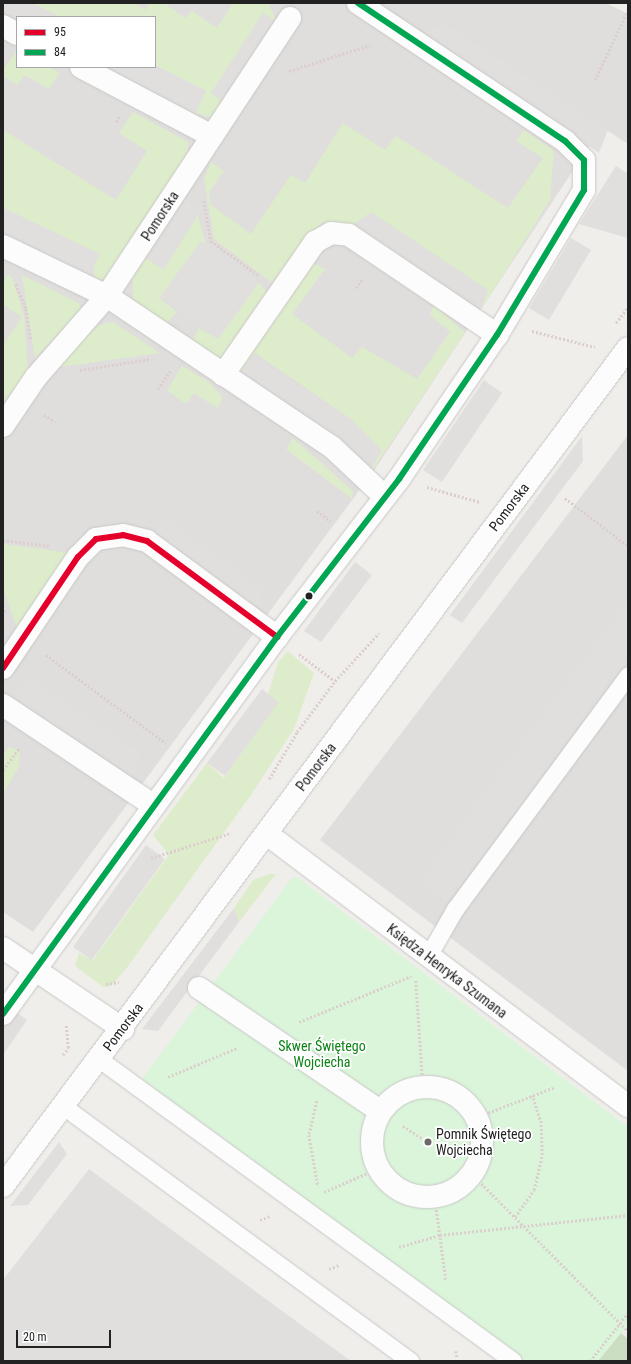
<!DOCTYPE html>
<meta charset="utf-8">
<style>
body{margin:0}
#map{position:relative;width:631px;height:1364px;overflow:hidden;background:#f0eeeb;font-family:"Roboto Condensed",sans-serif}
div>[style]{position:absolute}
[style*='--x']{left:calc(var(--x)*1px);top:calc(var(--y)*1px);width:calc(var(--w)*1px);rotate:calc(var(--a)*1deg)}
.residential>*{inset:0;background:#dfdedc}
.grass>*{inset:0;background:#ddeccb}
.forest>*{inset:0;background:#cbdec1}
.park>*{inset:0;background:#daf5da}
.parking>*{inset:0;background:#e0dfde}
.path>*{height:2.5px;margin-top:-1.25px;transform-origin:0;background:repeating-linear-gradient(90deg,#dccecd 0 2px,transparent 0 4px)}
.roads{filter:drop-shadow(0 0 1px #c9c8c7) drop-shadow(0 0 1px #c9c8c7)}
.service>*{height:17px;margin:-8.5px;padding:0 8.5px;transform-origin:8.5px;border-radius:8.5px;background:#fdfcfc}
.pedestrian>*{height:22px;margin:-11px;padding:0 11px;transform-origin:11px;border-radius:11px;background:#fdfcfc}
.pedestrian>.ring{margin:-11px;padding:0;box-sizing:content-box;background:none;border:22px solid #fdfcfc;border-radius:50%}
.minor>*{height:22px;margin:-11px;padding:0 11px;transform-origin:11px;border-radius:11px;background:#fdfcfc}
.tertiary>*{height:22px;margin:-11px;padding:0 11px;transform-origin:11px;border-radius:11px;background:#fdfcfc}
.bus-1>*{height:6px;margin:-3px;padding:0 3px;transform-origin:3px;border-radius:3px;background:#e4002b}
.bus-2>*{height:6px;margin:-3px;padding:0 3px;transform-origin:3px;border-radius:3px;background:#00a651}
.dots>*{width:11px;height:11px;translate:-50% -50%;box-sizing:border-box;border:2px solid #fff;border-radius:50%}
span{translate:-50% -50%;white-space:nowrap;text-align:center;line-height:1.15;-webkit-text-stroke:3.5px #fff;paint-order:stroke}
.street-label{font-size:14px;color:#222}
.park-label{font-size:14px;color:#0c8416}
.poi-label{font-size:14px;color:#222}
.left{translate:0 -50%;text-align:left}
.frame{position:absolute;inset:0;border:4px solid #222;pointer-events:none}
.legend{position:absolute;left:16px;top:16px;width:140px;height:52px;box-sizing:border-box;background:#fff;border:1px solid #a7a7a7;margin:0;padding:5px 7px;list-style:none;font-size:12px;color:#222}
.legend li{display:flex;align-items:center;gap:8px;height:20px}
.legend b{width:20px;border:1px solid #a7a7a7}
.scale{position:absolute;left:16px;top:1330px;width:95px;height:18px;box-sizing:border-box;border:2px solid #222;border-top:0;padding-left:5px;font-size:12px;line-height:14px;white-space:nowrap;color:#222;-webkit-text-stroke:3px #fff;paint-order:stroke}
</style>
<div id="map">
<div class="residential">
<div style="clip-path:polygon(evenodd,3px 3px,606px 3px,628px 14px,628px 144px,602px 127px,375px 469px,33px 932px,3px 912px,3px 3px,17px 17px,155px 17px,155px 67px,17px 67px,17px 17px)"></div>
<div style="clip-path:polygon(628px 435px,628px 1071px,320px 840px)"></div>
</div>
<div class="grass">
<div style="clip-path:polygon(32px 3px,134px 3px,145px 10px,150px 3px,164px 3px,185px 18px,192px 11px,217px 28px,233px 3px,268px 3px,277px 22px,263px 13px,211px 93px,227px 105px,217px 119px,195px 113px,206px 91px,155px 65px,155px 17px,60px 17px)"></div>
<div style="clip-path:polygon(17px 51px,17px 67px,48px 67px,60px 73px,49px 89px,25px 75px,17px 85px,3px 76px,3px 70px)"></div>
<div style="clip-path:polygon(133px 112px,188px 142px,188px 152px,143px 230px,108px 278px,99px 280px,95px 278px,93px 269px,99px 254px,3px 208px,3px 130px,116px 200px,147px 151px,119px 133px)"></div>
<div style="clip-path:polygon(343px 123px,385px 150px,396px 136px,508px 208px,543px 158px,516px 141px,524px 130px,554px 151px,550px 200px,481px 310px,488px 290px,352px 225px,322px 223px,307px 236px,274px 284px,214px 239px,204px 179px,211px 162px,224px 171px,209px 192px,210px 204px,251px 234px,291px 175px,305px 183px)"></div>
<div style="clip-path:polygon(198px 215px,206px 245px,201px 241px,160px 299px,177px 312px,167px 323px,134px 304px,132px 278px,145px 258px,164px 269px)"></div>
<div style="clip-path:polygon(310px 261px,325px 269px,292px 314px,352px 358px,362px 347px,417px 379px,450px 332px,430px 315px,434px 305px,465px 333px,371px 472px,351px 419px,255px 353px,240px 374px,235px 369px)"></div>
<div style="clip-path:polygon(8px 274px,12px 277px,24px 316px,28px 369px,3px 404px,3px 345px,22px 317px,3px 304px,3px 283px)"></div>
<div style="clip-path:polygon(22px 275px,80px 304px,80px 310px,35px 358px)"></div>
<div style="clip-path:polygon(259px 282px,268px 294px,222px 358px,191px 344px,199px 328px,218px 339px)"></div>
<div style="clip-path:polygon(113px 322px,160px 353px,52px 368px,99px 325px)"></div>
<div style="clip-path:polygon(182px 366px,210px 383px,223px 398px,217px 408px,194px 393px,186px 404px,167px 390px)"></div>
<div style="clip-path:polygon(293px 438px,353px 491px,352px 499px,286px 449px)"></div>
<div style="clip-path:polygon(3px 544px,70px 553px,17px 628px,3px 588px)"></div>
<div style="clip-path:polygon(288px 651px,314px 673px,294px 729px,251px 795px,126px 969px,111px 986px,103px 987px,75px 966px,79px 953px,93px 960px,169px 855px,153px 835px,207px 763px,224px 778px,278px 702px,268px 694px,278px 662px)"></div>
<div style="clip-path:polygon(9px 747px,20px 751px,19px 767px,3px 793px,3px 755px)"></div>
<div style="clip-path:polygon(269px 874px,276px 874px,239px 922px,234px 908px,253px 880px)"></div>
</div>
<div class="forest">
<div style="clip-path:polygon(621px 1333px,628px 1339px,628px 1361px,598px 1361px)"></div>
</div>
<div class="park">
<div style="clip-path:polygon(297px 877px,628px 1127px,628px 1324px,598px 1361px,526px 1361px,142px 1079px,291px 879px)"></div>
</div>
<div class="parking">
<div style="clip-path:polygon(3px 3px,32px 3px,60px 17px,17px 17px,17px 22px,3px 14px)"></div>
<div style="clip-path:polygon(263px 13px,278px 23px,227px 103px,211px 93px)"></div>
<div style="clip-path:polygon(444px 23px,608px 130px,599px 153px,421px 34px)"></div>
<div style="clip-path:polygon(155px 65px,206px 91px,195px 113px,105px 67px)"></div>
<div style="clip-path:polygon(616px 166px,628px 174px,628px 238px,579px 224px)"></div>
<div style="clip-path:polygon(182px 198px,201px 209px,163px 269px,145px 258px)"></div>
<div style="clip-path:polygon(3px 208px,100px 254px,90px 275px,3px 233px)"></div>
<div style="clip-path:polygon(371px 212px,488px 290px,478px 310px,351px 226px)"></div>
<div style="clip-path:polygon(571px 238px,591px 250px,549px 320px,529px 308px)"></div>
<div style="clip-path:polygon(201px 241px,259px 282px,218px 339px,160px 297px)"></div>
<div style="clip-path:polygon(252px 355px,351px 419px,382px 450px,371px 469px,240px 374px)"></div>
<div style="clip-path:polygon(484px 380px,502px 393px,442px 482px,423px 470px)"></div>
<div style="clip-path:polygon(582px 436px,583px 461px,462px 623px,450px 615px)"></div>
<div style="clip-path:polygon(166px 518px,262px 588px,259px 612px,149px 530px)"></div>
<div style="clip-path:polygon(355px 562px,372px 575px,321px 642px,304px 631px)"></div>
<div style="clip-path:polygon(628px 600px,628px 660px,447px 903px,418px 882px)"></div>
<div style="clip-path:polygon(32px 679px,141px 754px,135px 781px,11px 697px)"></div>
<div style="clip-path:polygon(262px 689px,279px 702px,225px 776px,207px 763px)"></div>
<div style="clip-path:polygon(146px 845px,165px 859px,92px 960px,73px 947px)"></div>
<div style="clip-path:polygon(234px 908px,239px 922px,158px 1031px,142px 1029px)"></div>
<div style="clip-path:polygon(3px 1003px,27px 1020px,3px 1055px)"></div>
<div style="clip-path:polygon(59px 1142px,67px 1154px,28px 1205px,10px 1206px)"></div>
<div style="clip-path:polygon(89px 1169px,300px 1324px,351px 1361px,3px 1361px,3px 1280px)"></div>
</div>
<div class="path">
<div style="--x:289;--y:71;--w:85;--a:-17.8"></div>
<div style="--x:595;--y:80;--w:77;--a:-64.8"></div>
<div style="--x:116;--y:122;--w:6;--a:-59"></div>
<div style="--x:204;--y:201;--w:41;--a:80.1"></div>
<div style="--x:211;--y:241;--w:58;--a:35.9"></div>
<div style="--x:16;--y:284;--w:27;--a:68"></div>
<div style="--x:26;--y:309;--w:32;--a:81"></div>
<div style="--x:356;--y:288;--w:12;--a:-55"></div>
<div style="--x:616;--y:323;--w:20;--a:-53"></div>
<div style="--x:532;--y:331;--w:65;--a:14.3"></div>
<div style="--x:80;--y:370;--w:71;--a:-8.9"></div>
<div style="--x:158;--y:389;--w:22;--a:-56"></div>
<div style="--x:44;--y:415;--w:13;--a:32"></div>
<div style="--x:427;--y:487;--w:55;--a:15.8"></div>
<div style="--x:565;--y:498;--w:79;--a:37.3"></div>
<div style="--x:317;--y:511;--w:17;--a:36"></div>
<div style="--x:3;--y:540;--w:48;--a:7.1"></div>
<div style="--x:3;--y:606;--w:8;--a:67"></div>
<div style="--x:299;--y:654;--w:45;--a:36.9"></div>
<div style="--x:46;--y:655;--w:149;--a:36.3"></div>
<div style="--x:3;--y:770;--w:27;--a:-54"></div>
<div style="--x:269;--y:779;--w:55;--a:-59.2"></div>
<div style="--x:297;--y:732;--w:64;--a:-53.3"></div>
<div style="--x:335;--y:681;--w:65;--a:-47.5"></div>
<div style="--x:151;--y:858;--w:84;--a:-17.4"></div>
<div style="--x:416;--y:981;--w:106;--a:86.2"></div>
<div style="--x:106;--y:984;--w:13;--a:-9"></div>
<div style="--x:299;--y:1022;--w:121;--a:-22.3"></div>
<div style="--x:63;--y:1055;--w:9;--a:-54"></div>
<div style="--x:68;--y:1048;--w:24;--a:-95"></div>
<div style="--x:168;--y:1077;--w:75;--a:-22.8"></div>
<div style="--x:317;--y:1101;--w:35;--a:103"></div>
<div style="--x:309;--y:1135;--w:52;--a:80"></div>
<div style="--x:477;--y:1117;--w:84;--a:-21"></div>
<div style="--x:403;--y:1126;--w:30;--a:33"></div>
<div style="--x:473;--y:1175;--w:220;--a:45.2"></div>
<div style="--x:324;--y:1192;--w:58;--a:-23.5"></div>
<div style="--x:435;--y:1198;--w:83;--a:82.4"></div>
<div style="--x:515;--y:1217;--w:33;--a:-55"></div>
<div style="--x:534;--y:1190;--w:36;--a:-77"></div>
<div style="--x:542;--y:1155;--w:32;--a:-92"></div>
<div style="--x:541;--y:1123;--w:29;--a:-108"></div>
<div style="--x:260;--y:1220;--w:11;--a:-22"></div>
<div style="--x:399;--y:1247;--w:43;--a:-16.3"></div>
<div style="--x:440;--y:1235;--w:189;--a:-6.1"></div>
<div style="--x:329;--y:1269;--w:11;--a:-22"></div>
<div style="--x:456;--y:1351;--w:6;--a:81"></div>
<div style="--x:590;--y:1361;--w:61;--a:-51.6"></div>
</div>
<div class="roads">
<div class="service">
<div style="--x:428;--y:956;--w:54;--a:-60.1"></div>
<div style="--x:455;--y:909;--w:291;--a:-53.5"></div>
<div style="--x:99;--y:1059;--w:512;--a:36.11"></div>
<div style="--x:63;--y:1106;--w:431;--a:36.3"></div>
</div>
<div class="pedestrian">
<div style="--x:199;--y:988;--w:219;--a:34.2"></div>
<div class="ring" style="left:372px;top:1087px;width:88px;height:88px"></div>
</div>
<div class="minor">
<div style="--x:290;--y:18;--w:333;--a:123.4"></div>
<div style="--x:107;--y:296;--w:271;--a:33.9"></div>
<div style="--x:332;--y:447;--w:71;--a:43.3"></div>
<div style="--x:3;--y:26;--w:16;--a:30"></div>
<div style="--x:81;--y:67;--w:148;--a:27.8"></div>
<div style="--x:3;--y:246;--w:115;--a:25.7"></div>
<div style="--x:107;--y:296;--w:108;--a:131.2"></div>
<div style="--x:36;--y:377;--w:59;--a:124"></div>
<div style="--x:223;--y:375;--w:162;--a:-55.3"></div>
<div style="--x:315;--y:242;--w:18;--a:-29"></div>
<div style="--x:331;--y:233;--w:18;--a:6"></div>
<div style="--x:349;--y:235;--w:179;--a:34"></div>
<div style="--x:3;--y:668;--w:134;--a:-56"></div>
<div style="--x:78;--y:557;--w:25;--a:-45"></div>
<div style="--x:96;--y:539;--w:27;--a:-8"></div>
<div style="--x:123;--y:535;--w:25;--a:14"></div>
<div style="--x:147;--y:541;--w:162;--a:36.4"></div>
<div style="--x:3;--y:705;--w:180;--a:33.7"></div>
<div style="--x:267;--y:834;--w:452;--a:37"></div>
<div style="--x:3;--y:948;--w:145;--a:34"></div>
<div style="--x:3;--y:1014;--w:466;--a:-54"></div>
<div style="--x:277;--y:637;--w:200;--a:-52.3"></div>
<div style="--x:399;--y:479;--w:174;--a:-55.8"></div>
<div style="--x:497;--y:335;--w:169;--a:-59"></div>
<div style="--x:584;--y:190;--w:30;--a:-90"></div>
<div style="--x:584;--y:160;--w:27;--a:-135"></div>
<div style="--x:565;--y:141;--w:249;--a:-146.3"></div>
</div>
<div class="tertiary">
<div style="--x:3;--y:1186;--w:1045;--a:-53.28"></div>
</div>
</div>
<div class="bus-1">
<div style="--x:3;--y:668;--w:134;--a:-56"></div>
<div style="--x:78;--y:557;--w:25;--a:-45"></div>
<div style="--x:96;--y:539;--w:27;--a:-8"></div>
<div style="--x:123;--y:535;--w:25;--a:14"></div>
<div style="--x:147;--y:541;--w:162;--a:36.4"></div>
</div>
<div class="bus-2">
<div style="--x:3;--y:1014;--w:466;--a:-54"></div>
<div style="--x:277;--y:637;--w:200;--a:-52.3"></div>
<div style="--x:399;--y:479;--w:174;--a:-55.8"></div>
<div style="--x:497;--y:335;--w:169;--a:-59"></div>
<div style="--x:584;--y:190;--w:30;--a:-90"></div>
<div style="--x:584;--y:160;--w:27;--a:-135"></div>
<div style="--x:565;--y:141;--w:249;--a:-146.3"></div>
</div>
<div class="dots">
<div style="left:309px;top:596px;background:#222"></div>
<div style="left:428px;top:1142px;background:#6a6968"></div>
</div>
<div class="street-label">
<span style="left:160px;top:216px;rotate:-57deg">Pomorska</span>
<span style="left:509px;top:507px;rotate:-53deg">Pomorska</span>
<span style="left:316px;top:767px;rotate:-53deg">Pomorska</span>
<span style="left:447px;top:971px;rotate:37deg">Księdza Henryka Szumana</span>
<span style="left:123px;top:1027px;rotate:-53deg">Pomorska</span>
</div>
<div class="park-label">
<span style="left:322px;top:1054px">Skwer Świętego<br>Wojciecha</span>
</div>
<div class="poi-label">
<span class="left" style="left:436px;top:1142px">Pomnik Świętego<br>Wojciecha</span>
</div>
<div class="frame"></div>
<ul class="legend">
<li><b style="height:5px;background:#e4002b"></b>95</li>
<li><b style="height:5px;background:#00a651"></b>84</li>
</ul>
<div class="scale">20 m</div>
</div>
